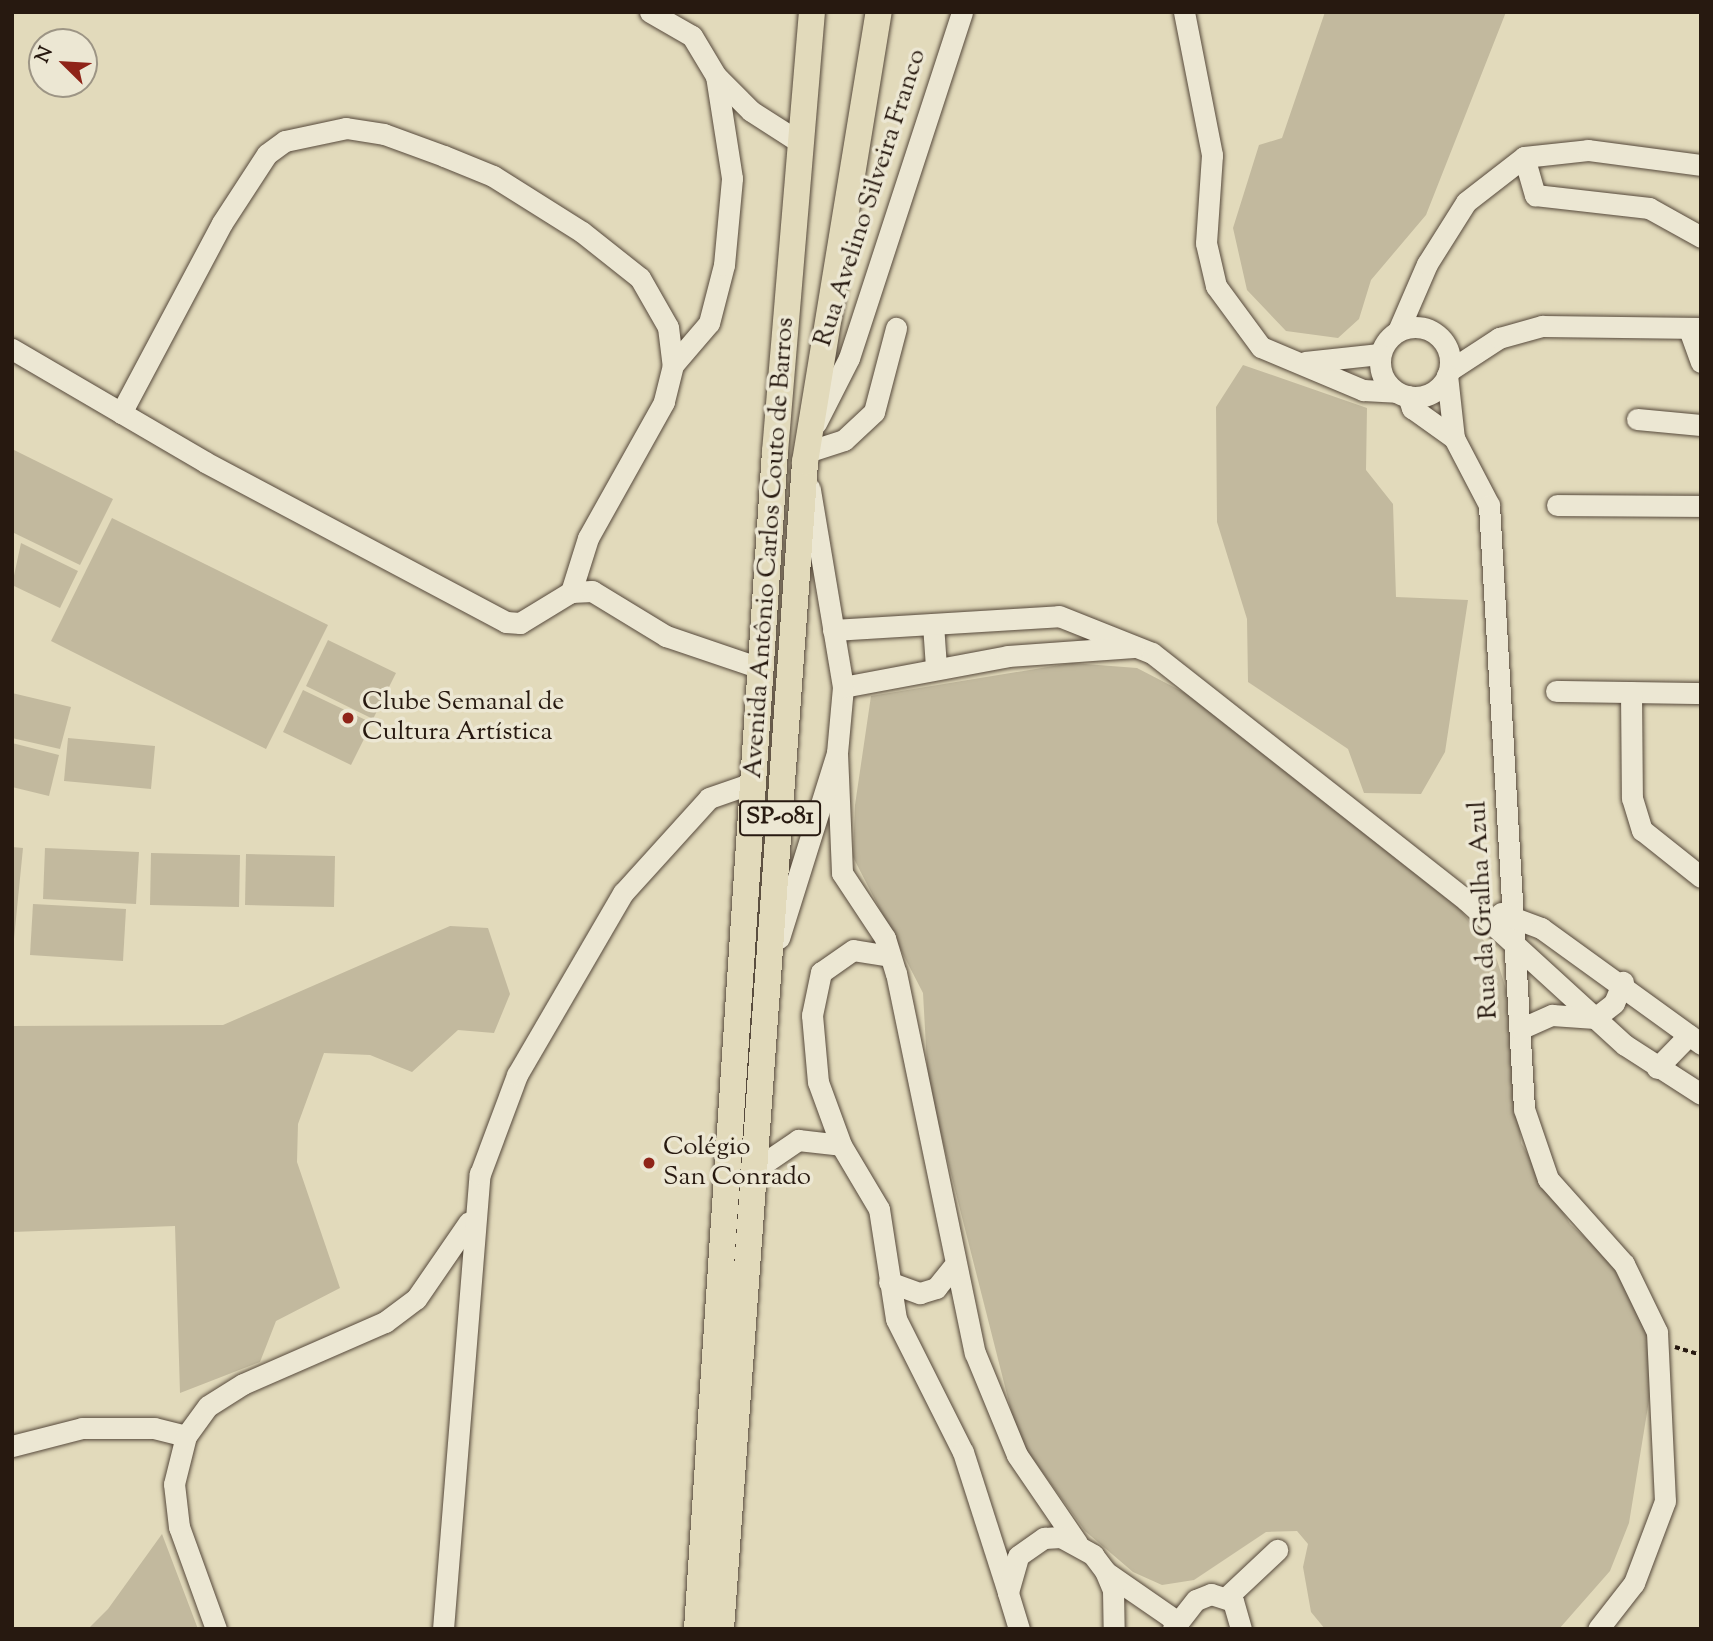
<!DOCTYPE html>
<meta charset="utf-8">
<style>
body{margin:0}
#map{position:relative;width:1713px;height:1641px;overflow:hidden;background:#e2dabb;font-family:"Sorts Mill Goudy",serif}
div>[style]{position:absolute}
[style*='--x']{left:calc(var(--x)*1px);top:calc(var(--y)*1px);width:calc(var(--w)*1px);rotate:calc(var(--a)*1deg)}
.green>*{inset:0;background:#c2b99e}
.path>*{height:3.5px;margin-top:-1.75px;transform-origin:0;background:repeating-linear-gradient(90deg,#271910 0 5px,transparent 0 8.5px)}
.roads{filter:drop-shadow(0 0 2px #56493b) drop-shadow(0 0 2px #56493b)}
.minor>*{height:21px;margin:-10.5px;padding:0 10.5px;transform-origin:10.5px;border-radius:10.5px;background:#ece7d3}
.minor>.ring{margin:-10.5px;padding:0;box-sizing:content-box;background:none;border:21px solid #ece7d3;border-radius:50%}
.major>*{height:26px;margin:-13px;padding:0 13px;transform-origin:13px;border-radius:13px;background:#e2dabb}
.dots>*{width:19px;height:19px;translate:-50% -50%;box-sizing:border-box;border:4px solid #ece7d3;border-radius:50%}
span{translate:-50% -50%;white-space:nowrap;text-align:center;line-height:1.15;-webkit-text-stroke:7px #ece7d3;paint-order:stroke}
.shield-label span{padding:2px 5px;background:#ece7d3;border:2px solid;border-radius:5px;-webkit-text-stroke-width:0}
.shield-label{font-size:24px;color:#271910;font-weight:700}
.street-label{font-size:26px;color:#271910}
.poi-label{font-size:26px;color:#271910}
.left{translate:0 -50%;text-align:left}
.frame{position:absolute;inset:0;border:14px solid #271910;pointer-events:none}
.north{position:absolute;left:28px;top:28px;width:70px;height:70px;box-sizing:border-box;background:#ece7d3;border:2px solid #9d9585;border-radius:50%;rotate:294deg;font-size:19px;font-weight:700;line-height:28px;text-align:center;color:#271910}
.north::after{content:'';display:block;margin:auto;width:24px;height:32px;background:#8f2418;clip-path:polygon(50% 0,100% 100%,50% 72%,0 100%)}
</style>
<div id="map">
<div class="green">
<div style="clip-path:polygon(1325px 12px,1506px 12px,1426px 215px,1371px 280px,1359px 319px,1338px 338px,1286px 331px,1247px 290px,1233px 228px,1259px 145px,1282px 138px)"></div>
<div style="clip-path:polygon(1243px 365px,1367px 408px,1366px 470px,1393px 504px,1396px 597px,1468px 600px,1445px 752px,1421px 794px,1364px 793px,1348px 749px,1248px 682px,1247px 619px,1217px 522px,1216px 407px)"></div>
<div style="clip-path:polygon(12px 449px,113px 499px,80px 565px,12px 532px)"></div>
<div style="clip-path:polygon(112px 518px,328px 625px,266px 749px,51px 641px)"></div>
<div style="clip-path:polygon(21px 543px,78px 571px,60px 608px,12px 585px)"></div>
<div style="clip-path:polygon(328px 640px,396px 673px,373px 719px,306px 686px)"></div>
<div style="clip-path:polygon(1072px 663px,1137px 668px,1189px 695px,1457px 905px,1496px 957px,1510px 1002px,1521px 1143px,1570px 1224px,1618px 1267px,1642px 1306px,1649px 1342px,1651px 1388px,1629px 1523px,1610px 1571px,1559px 1629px,1325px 1629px,1311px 1612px,1303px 1567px,1308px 1544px,1297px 1531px,1266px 1532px,1194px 1580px,1162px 1585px,1133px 1572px,1085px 1531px,1018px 1438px,928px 1083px,923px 993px,853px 857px,855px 805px,871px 696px)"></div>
<div style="clip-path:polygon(303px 690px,372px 723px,351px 765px,283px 732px)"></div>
<div style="clip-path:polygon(12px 693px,71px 707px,60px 749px,12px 738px)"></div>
<div style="clip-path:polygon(68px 738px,155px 746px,151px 789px,64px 781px)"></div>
<div style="clip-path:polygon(12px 743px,59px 755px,49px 796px,12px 787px)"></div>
<div style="clip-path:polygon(12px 847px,23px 848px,12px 959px)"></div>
<div style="clip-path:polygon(45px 848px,139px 852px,136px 904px,43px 899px)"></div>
<div style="clip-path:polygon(151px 853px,240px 855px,239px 907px,150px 905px)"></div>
<div style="clip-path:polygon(246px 854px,335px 856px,334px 907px,245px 905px)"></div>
<div style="clip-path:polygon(33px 904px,126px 909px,123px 961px,30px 955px)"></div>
<div style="clip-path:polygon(450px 926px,488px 928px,510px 994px,494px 1033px,458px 1030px,412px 1072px,370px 1055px,324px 1053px,298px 1124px,297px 1162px,340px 1288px,276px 1321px,260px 1362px,180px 1393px,175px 1226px,12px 1232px,12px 1026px,223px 1025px)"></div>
<div style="clip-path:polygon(162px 1534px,198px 1629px,88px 1629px,108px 1609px)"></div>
</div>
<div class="path">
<div style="--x:1675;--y:1347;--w:27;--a:17"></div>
</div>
<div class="roads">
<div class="minor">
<div style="--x:650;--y:12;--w:48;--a:29.7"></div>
<div style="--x:692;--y:36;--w:47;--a:59"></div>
<div style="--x:716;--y:76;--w:49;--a:45"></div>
<div style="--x:751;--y:111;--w:59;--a:32.6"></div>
<div style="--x:1184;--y:12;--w:146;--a:78.9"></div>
<div style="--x:1212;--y:155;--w:88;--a:93.9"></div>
<div style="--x:1206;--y:243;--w:44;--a:76.9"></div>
<div style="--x:1216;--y:286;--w:76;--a:53.6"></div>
<div style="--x:1261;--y:347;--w:111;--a:22.9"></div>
<div style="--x:1363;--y:390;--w:33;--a:3"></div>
<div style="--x:1524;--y:157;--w:40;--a:74"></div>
<div style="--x:1535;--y:195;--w:115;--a:6.5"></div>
<div style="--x:1649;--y:208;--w:60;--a:29.1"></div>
<div class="ring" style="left:1380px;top:327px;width:49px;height:49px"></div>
<div style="--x:1398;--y:331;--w:73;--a:-66.6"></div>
<div style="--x:1427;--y:264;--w:73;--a:-57.8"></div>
<div style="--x:1466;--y:202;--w:73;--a:-37.8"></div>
<div style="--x:1524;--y:157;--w:64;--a:-6.2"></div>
<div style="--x:1588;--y:150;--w:114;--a:7.6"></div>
<div style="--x:1690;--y:332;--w:32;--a:70"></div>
<div style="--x:12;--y:349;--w:224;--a:30.3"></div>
<div style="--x:205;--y:462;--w:341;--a:28"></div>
<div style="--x:506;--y:622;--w:14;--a:4"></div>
<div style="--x:520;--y:623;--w:60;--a:-31.3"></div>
<div style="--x:571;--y:592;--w:21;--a:-3"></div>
<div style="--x:592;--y:591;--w:87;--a:31.3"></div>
<div style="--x:666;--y:636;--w:99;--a:18.8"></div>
<div style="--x:1305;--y:362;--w:75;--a:-6.1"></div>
<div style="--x:673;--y:365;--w:55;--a:-49.4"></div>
<div style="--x:709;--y:323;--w:60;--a:-75.5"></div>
<div style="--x:724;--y:265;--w:87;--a:-84.7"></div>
<div style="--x:732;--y:178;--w:103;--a:-98.9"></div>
<div style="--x:1450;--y:370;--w:59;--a:-33.1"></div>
<div style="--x:1499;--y:338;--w:45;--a:-15.6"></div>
<div style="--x:1542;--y:326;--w:159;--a:0.7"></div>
<div style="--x:1447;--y:375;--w:63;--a:83.7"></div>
<div style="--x:1454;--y:438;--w:76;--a:62.4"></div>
<div style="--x:1489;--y:505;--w:605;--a:86.68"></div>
<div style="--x:1524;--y:1109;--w:74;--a:71.1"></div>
<div style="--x:1548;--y:1179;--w:114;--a:48.2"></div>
<div style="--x:1624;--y:1264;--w:76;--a:64.1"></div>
<div style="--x:1657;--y:1332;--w:169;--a:87.3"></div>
<div style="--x:1665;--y:1501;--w:88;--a:110.7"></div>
<div style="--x:1634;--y:1583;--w:58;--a:128"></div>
<div style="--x:1408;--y:396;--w:13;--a:72"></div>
<div style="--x:1412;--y:408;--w:52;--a:35.5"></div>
<div style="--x:121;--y:413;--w:215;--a:-62"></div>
<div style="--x:222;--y:223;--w:82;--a:-56.9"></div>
<div style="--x:267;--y:154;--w:22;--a:-36"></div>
<div style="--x:285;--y:141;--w:62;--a:-12"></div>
<div style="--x:346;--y:128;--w:38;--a:9"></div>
<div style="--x:384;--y:134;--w:64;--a:20.1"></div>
<div style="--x:444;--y:156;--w:53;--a:22.2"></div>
<div style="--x:493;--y:176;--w:105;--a:32.2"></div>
<div style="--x:582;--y:232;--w:74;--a:38.4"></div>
<div style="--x:640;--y:278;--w:56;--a:60.3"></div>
<div style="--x:668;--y:327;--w:38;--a:83"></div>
<div style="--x:673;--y:365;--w:38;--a:104"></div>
<div style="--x:664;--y:402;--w:156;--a:119.2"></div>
<div style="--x:588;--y:538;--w:57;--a:107.5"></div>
<div style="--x:1637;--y:419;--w:64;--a:5.4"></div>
<div style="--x:816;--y:423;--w:73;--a:-63.1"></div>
<div style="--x:849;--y:358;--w:364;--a:-71.9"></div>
<div style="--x:807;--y:452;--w:39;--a:-18"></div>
<div style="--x:844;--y:440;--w:41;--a:-43"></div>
<div style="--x:874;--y:412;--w:87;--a:-75.3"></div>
<div style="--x:1557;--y:505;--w:144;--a:0.4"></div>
<div style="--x:933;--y:624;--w:43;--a:86"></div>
<div style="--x:833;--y:630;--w:226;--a:-3.5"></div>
<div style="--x:1059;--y:616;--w:100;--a:21.7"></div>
<div style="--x:1152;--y:653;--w:400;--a:38.2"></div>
<div style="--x:1466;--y:900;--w:215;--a:42.4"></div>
<div style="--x:1625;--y:1045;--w:90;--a:32.8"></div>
<div style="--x:843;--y:687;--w:168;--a:-10.6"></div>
<div style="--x:1008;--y:656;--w:126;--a:-4.1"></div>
<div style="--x:1556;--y:691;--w:145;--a:0.8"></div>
<div style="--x:1631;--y:692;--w:106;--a:89.5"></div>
<div style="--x:1632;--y:798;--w:34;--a:73"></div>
<div style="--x:1642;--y:830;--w:75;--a:38.5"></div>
<div style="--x:837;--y:753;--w:120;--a:87.6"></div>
<div style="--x:842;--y:873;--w:78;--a:56.5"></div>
<div style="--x:885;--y:938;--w:37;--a:73"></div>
<div style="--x:896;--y:973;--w:388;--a:78.3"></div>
<div style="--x:975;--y:1353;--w:110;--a:67.6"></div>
<div style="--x:1017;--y:1455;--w:107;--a:55.7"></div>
<div style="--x:1501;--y:913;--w:43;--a:20.6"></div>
<div style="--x:1541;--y:928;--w:198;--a:35.9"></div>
<div style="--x:779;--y:938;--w:194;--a:-72.6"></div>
<div style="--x:837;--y:753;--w:66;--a:-84.8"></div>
<div style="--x:843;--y:687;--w:201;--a:-99.5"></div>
<div style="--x:890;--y:956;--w:37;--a:-171"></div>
<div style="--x:853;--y:950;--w:39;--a:145"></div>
<div style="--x:821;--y:972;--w:44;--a:101.8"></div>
<div style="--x:812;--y:1015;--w:67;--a:84.9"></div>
<div style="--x:818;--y:1082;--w:67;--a:69.9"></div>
<div style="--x:841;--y:1145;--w:74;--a:59.3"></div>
<div style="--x:879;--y:1209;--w:111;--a:81.2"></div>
<div style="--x:896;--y:1319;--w:149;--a:63.3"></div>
<div style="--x:963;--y:1452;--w:147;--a:72.2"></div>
<div style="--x:1520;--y:1029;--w:35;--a:-24"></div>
<div style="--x:1552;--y:1015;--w:43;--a:4"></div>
<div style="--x:1595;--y:1018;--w:24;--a:-38"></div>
<div style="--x:1614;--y:1003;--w:23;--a:-67"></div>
<div style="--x:1657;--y:1068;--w:46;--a:-45.9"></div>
<div style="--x:757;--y:1168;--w:50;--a:-34.3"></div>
<div style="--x:798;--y:1140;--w:43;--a:6.6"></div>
<div style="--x:889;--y:1282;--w:33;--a:20"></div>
<div style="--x:920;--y:1293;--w:17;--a:-17"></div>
<div style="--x:936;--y:1288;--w:26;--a:-51"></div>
<div style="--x:12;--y:1446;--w:72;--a:-14.4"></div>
<div style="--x:82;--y:1428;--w:72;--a:0"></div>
<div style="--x:154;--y:1428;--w:33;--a:14"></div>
<div style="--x:1107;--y:1573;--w:79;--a:34.7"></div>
<div style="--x:1172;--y:1618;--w:9;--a:72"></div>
<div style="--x:1227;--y:1597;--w:69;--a:-43.2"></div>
<div style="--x:216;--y:1629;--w:109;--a:-109.9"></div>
<div style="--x:179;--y:1527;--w:43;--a:-96.6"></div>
<div style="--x:174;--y:1484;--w:49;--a:-76"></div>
<div style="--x:186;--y:1436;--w:37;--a:-54"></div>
<div style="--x:208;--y:1406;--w:41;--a:-32.2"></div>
<div style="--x:243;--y:1384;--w:155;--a:-23.6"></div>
<div style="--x:385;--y:1322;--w:39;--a:-37"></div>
<div style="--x:416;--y:1299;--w:93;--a:-55.5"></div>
<div style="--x:443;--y:1629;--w:457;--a:-85.4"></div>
<div style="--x:480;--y:1174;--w:106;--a:-69.5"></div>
<div style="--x:517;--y:1075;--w:211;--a:-59.8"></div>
<div style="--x:623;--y:893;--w:128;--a:-47.8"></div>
<div style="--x:709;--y:798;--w:46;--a:-19.2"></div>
<div style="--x:1019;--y:1629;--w:39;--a:-107"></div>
<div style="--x:1008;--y:1592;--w:37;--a:-74"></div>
<div style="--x:1018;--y:1556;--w:32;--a:-35"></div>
<div style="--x:1044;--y:1538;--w:17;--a:-3"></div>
<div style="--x:1061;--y:1537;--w:37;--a:29"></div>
<div style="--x:1093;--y:1555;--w:20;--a:53"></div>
<div style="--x:1105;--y:1571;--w:21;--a:67"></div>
<div style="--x:1113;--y:1590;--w:39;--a:89"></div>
<div style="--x:1173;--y:1629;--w:37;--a:-52"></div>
<div style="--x:1196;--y:1600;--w:16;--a:-22"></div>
<div style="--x:1211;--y:1594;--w:23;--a:18"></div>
<div style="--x:1233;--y:1601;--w:29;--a:74"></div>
</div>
<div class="major">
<div style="--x:697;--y:1629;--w:1180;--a:-86.21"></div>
<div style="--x:775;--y:452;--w:442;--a:-85.2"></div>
<div style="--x:721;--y:1629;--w:1170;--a:-85.88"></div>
<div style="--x:805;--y:462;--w:456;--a:-80.7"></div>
</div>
</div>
<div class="dots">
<div style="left:348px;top:718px;background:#8f2418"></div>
<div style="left:649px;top:1163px;background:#8f2418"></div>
</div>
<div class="shield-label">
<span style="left:780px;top:818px">SP-081</span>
</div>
<div class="street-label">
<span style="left:871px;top:198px;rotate:-72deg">Rua Avelino Silveira Franco</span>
<span style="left:770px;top:548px;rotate:-86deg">Avenida Antônio Carlos Couto de Barros</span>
<span style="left:1484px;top:910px;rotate:-93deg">Rua da Gralha Azul</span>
</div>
<div class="poi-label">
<span class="left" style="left:362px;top:718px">Clube Semanal de<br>Cultura Artística</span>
<span class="left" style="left:663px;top:1163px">Colégio<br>San Conrado</span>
</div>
<div class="frame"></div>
<div class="north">N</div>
</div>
